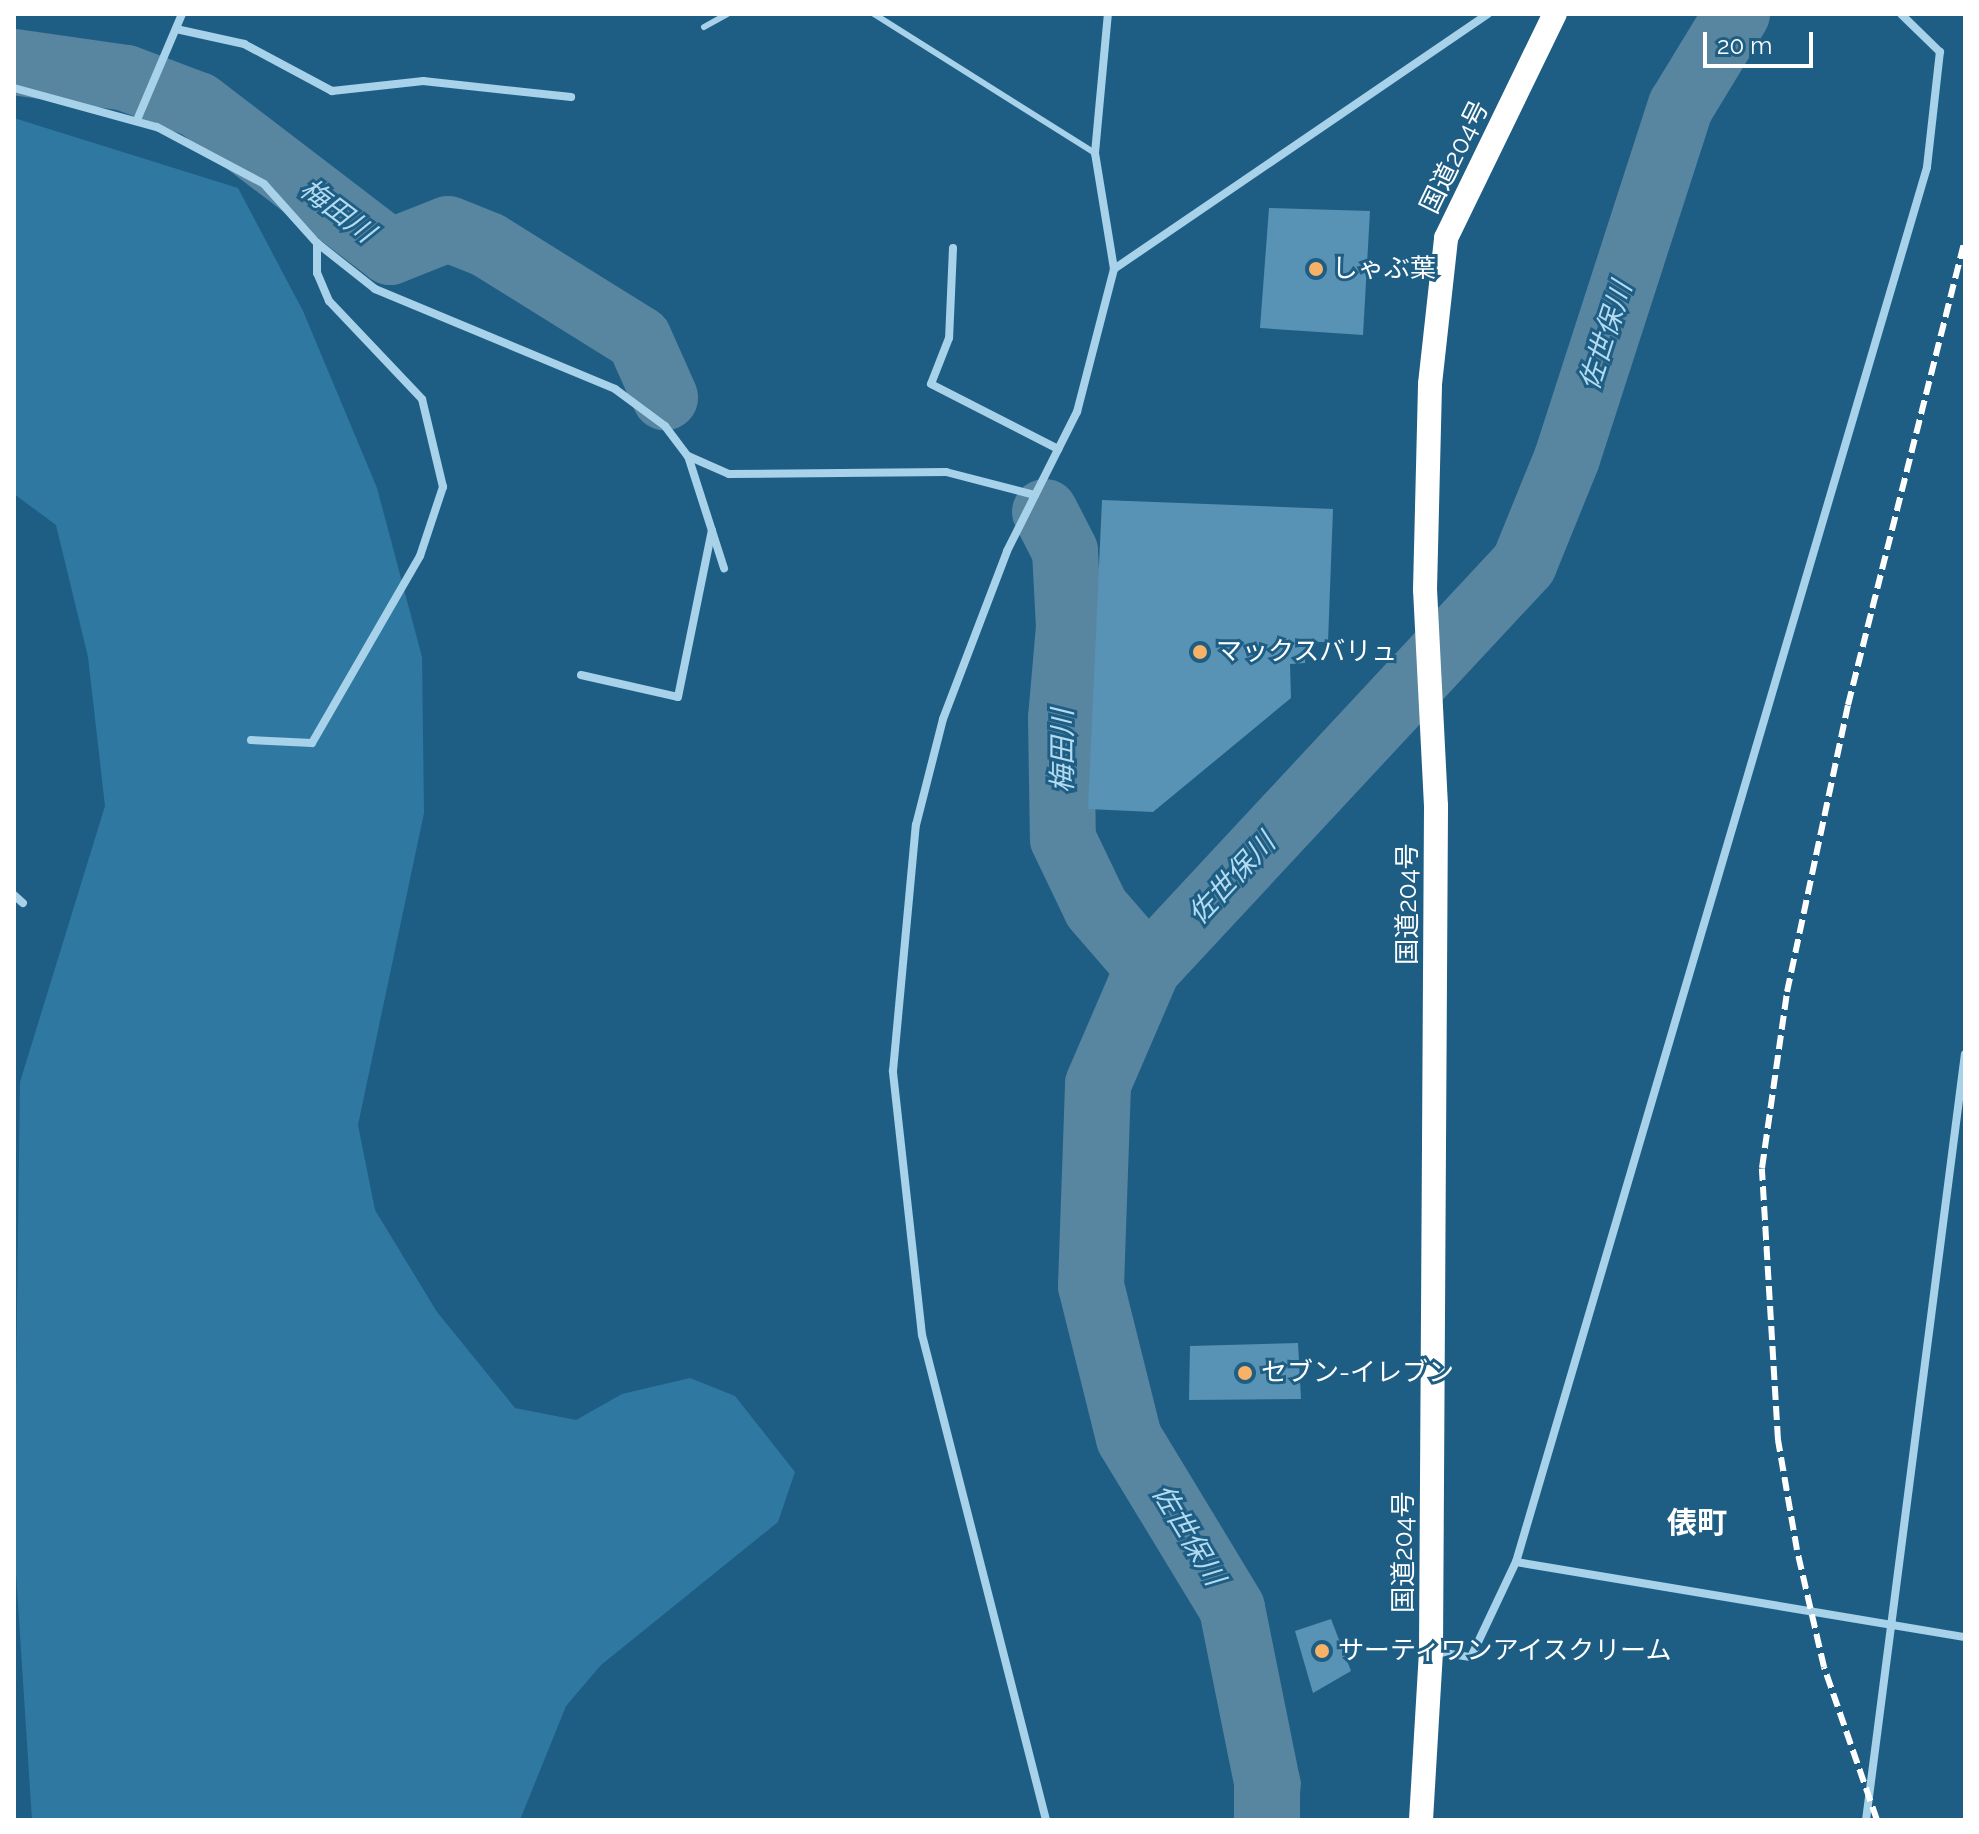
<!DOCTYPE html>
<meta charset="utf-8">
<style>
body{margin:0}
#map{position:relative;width:1979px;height:1834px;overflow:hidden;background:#1f5e84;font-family:Raleway,"Noto Sans JP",sans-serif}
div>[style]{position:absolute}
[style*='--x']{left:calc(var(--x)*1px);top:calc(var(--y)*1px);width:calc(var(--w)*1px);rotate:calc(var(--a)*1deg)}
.green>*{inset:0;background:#2f78a1}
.water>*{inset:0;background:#58859f}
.river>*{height:66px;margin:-33px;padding:0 33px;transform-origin:33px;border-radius:33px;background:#58859f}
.building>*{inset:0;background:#5893b5}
.lane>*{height:6px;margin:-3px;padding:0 3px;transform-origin:3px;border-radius:3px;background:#a7d2ea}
.street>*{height:8px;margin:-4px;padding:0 4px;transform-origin:4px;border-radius:4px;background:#a7d2ea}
.highway>*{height:24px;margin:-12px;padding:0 12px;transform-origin:12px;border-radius:12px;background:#fff}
.rail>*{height:6px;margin-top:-3px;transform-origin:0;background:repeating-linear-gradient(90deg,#fff 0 14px,transparent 0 20px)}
.dots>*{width:22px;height:22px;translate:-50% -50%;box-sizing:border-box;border:4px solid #1f5e84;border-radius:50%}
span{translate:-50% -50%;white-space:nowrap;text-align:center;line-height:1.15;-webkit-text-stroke:6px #1f5e84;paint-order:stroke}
.street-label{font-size:26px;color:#fff}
.poi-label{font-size:26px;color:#fff}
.left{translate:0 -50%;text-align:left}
.water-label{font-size:28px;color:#b2dbf1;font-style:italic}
.quarter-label{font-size:30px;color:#fff;font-weight:700}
.frame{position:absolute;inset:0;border:16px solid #fff;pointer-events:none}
.scale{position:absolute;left:1703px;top:32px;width:110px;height:36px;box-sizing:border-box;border:4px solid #fff;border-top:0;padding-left:10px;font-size:24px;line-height:28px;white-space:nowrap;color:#fff;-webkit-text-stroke:6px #1f5e84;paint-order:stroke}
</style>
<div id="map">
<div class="green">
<div style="clip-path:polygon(14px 118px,238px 188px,303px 311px,377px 488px,422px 657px,424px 813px,358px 1125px,375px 1210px,437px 1312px,515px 1408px,576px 1420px,622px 1394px,690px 1378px,735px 1396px,795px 1472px,778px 1522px,601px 1665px,566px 1706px,520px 1820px,32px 1820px,14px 1542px,20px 1082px,105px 806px,88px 657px,56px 525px,14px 494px)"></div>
</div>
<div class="water">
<div style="clip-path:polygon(1229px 1639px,1292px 1750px,1301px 1782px,1298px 1820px,1250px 1820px,1232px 1743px)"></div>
</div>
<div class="river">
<div style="--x:14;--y:62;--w:113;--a:8.1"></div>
<div style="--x:126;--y:78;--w:77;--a:20.6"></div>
<div style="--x:198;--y:105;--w:242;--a:37.4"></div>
<div style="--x:390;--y:252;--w:62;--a:-21.6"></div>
<div style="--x:448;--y:229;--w:43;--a:21.8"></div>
<div style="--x:488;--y:245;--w:178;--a:31.9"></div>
<div style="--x:639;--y:339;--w:64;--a:65.9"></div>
<div style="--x:1045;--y:512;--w:44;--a:62.9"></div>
<div style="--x:1065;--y:551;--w:76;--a:87"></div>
<div style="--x:1069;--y:627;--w:91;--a:95"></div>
<div style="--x:1061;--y:718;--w:121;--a:89.1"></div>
<div style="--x:1063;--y:839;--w:76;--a:64.4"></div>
<div style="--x:1096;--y:908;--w:79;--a:49.1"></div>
<div style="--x:1267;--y:1820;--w:38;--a:-90"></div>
<div style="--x:1267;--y:1782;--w:177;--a:-101.4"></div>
<div style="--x:1232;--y:1608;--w:199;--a:-121.2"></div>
<div style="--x:1129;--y:1438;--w:157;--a:-104"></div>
<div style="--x:1091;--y:1286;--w:202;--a:-88"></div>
<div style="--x:1098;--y:1084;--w:126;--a:-66.7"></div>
<div style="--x:1148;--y:968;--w:552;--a:-47.06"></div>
<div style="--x:1524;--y:564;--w:114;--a:-67.9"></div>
<div style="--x:1567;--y:458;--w:370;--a:-72.1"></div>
<div style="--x:1681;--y:106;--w:108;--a:-58.7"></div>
</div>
<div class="building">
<div style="clip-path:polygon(1269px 208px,1370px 211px,1363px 335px,1260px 328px)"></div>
<div style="clip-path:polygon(1102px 500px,1333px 509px,1328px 642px,1306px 642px,1305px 663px,1290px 664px,1291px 698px,1153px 812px,1088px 809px)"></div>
<div style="clip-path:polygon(1298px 1343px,1301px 1399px,1189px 1400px,1190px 1346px)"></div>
<div style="clip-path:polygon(1331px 1619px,1351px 1671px,1313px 1693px,1295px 1631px)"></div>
</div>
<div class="lane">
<div style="--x:874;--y:14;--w:261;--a:32.2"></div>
<div style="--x:704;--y:27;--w:26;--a:-29"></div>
</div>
<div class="street">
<div style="--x:176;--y:29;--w:70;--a:12.4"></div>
<div style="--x:244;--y:44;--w:100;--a:28.1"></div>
<div style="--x:332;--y:91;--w:92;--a:-6.3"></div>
<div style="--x:423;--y:81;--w:149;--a:6.2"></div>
<div style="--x:14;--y:88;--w:148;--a:15.3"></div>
<div style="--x:157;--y:127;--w:121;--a:28"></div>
<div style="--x:264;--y:184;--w:79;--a:48.1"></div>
<div style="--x:317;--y:243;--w:74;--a:38.4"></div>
<div style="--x:375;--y:289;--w:260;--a:22.6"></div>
<div style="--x:615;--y:389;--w:62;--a:36.5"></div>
<div style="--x:665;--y:426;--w:38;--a:53"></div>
<div style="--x:688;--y:456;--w:45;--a:23.7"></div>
<div style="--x:729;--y:474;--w:217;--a:-0.5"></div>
<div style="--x:946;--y:472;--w:92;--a:14.5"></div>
<div style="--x:137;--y:120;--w:115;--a:-67"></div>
<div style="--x:953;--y:248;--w:90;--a:92.5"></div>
<div style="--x:949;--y:338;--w:49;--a:111.4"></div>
<div style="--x:931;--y:384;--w:143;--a:27.1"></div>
<div style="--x:1114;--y:269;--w:453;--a:-34.3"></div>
<div style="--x:688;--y:456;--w:118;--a:72.2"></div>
<div style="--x:581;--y:675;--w:99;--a:12.8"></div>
<div style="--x:678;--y:697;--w:170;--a:-78.5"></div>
<div style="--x:251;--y:740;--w:61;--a:2.8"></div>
<div style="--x:312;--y:743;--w:216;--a:-60"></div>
<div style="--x:420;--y:556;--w:73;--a:-71.6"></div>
<div style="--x:443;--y:487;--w:90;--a:-103.4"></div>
<div style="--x:422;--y:399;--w:135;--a:-133.5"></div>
<div style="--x:329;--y:301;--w:30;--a:-113"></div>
<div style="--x:317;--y:273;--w:30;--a:-90"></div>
<div style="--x:14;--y:895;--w:12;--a:42"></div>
<div style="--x:1516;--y:1562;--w:455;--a:9.5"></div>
<div style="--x:1432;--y:1651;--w:39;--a:9"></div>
<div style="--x:1471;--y:1657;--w:105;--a:-64.7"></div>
<div style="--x:1516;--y:1562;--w:1454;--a:-73.58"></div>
<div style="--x:1927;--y:167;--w:116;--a:-83.6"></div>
<div style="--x:1940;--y:52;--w:54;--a:-135.7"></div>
<div style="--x:1046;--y:1820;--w:501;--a:-104.34"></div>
<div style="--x:922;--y:1335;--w:266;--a:-96.3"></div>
<div style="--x:893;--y:1071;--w:247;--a:-84.7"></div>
<div style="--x:916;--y:825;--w:109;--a:-75.7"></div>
<div style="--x:943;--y:719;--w:180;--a:-69.1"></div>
<div style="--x:1007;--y:551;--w:156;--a:-63.3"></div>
<div style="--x:1077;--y:412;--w:148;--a:-75.5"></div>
<div style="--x:1114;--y:269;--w:118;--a:-99.3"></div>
<div style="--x:1095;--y:153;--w:140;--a:-84.7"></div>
<div style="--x:1866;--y:1820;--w:772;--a:-82.64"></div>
</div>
<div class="highway">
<div style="--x:1421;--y:1820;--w:169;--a:-86.6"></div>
<div style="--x:1431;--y:1651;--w:845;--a:-89.66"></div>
<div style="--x:1436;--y:806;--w:216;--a:-92.9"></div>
<div style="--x:1425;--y:590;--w:206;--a:-88.6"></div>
<div style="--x:1430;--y:384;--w:147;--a:-83.7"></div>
<div style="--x:1446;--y:238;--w:249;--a:-64.1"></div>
</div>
<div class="rail">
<div style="--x:1877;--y:1820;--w:162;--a:-109.1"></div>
<div style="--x:1824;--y:1667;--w:120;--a:-103"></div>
<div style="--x:1797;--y:1550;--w:112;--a:-99.8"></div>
<div style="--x:1778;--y:1440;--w:272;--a:-93.4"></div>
<div style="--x:1762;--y:1168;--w:178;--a:-81.9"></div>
<div style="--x:1787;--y:992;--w:293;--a:-78"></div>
<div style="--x:1848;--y:705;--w:479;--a:-75.9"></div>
</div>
<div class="dots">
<div style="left:1316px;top:269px;background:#f8b267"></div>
<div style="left:1200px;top:652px;background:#f8b267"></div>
<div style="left:1245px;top:1373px;background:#f8b267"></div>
<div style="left:1322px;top:1651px;background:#f8b267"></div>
</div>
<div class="street-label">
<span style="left:1455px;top:157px;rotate:-64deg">国道204号</span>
<span style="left:1408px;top:904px;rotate:-90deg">国道204号</span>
<span style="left:1404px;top:1552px;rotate:-90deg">国道204号</span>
</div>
<div class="poi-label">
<span class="left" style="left:1332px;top:269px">しゃぶ葉</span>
<span class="left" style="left:1216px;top:652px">マックスバリュ</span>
<span class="left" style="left:1261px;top:1373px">セブン-イレブン</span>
<span class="left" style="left:1338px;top:1651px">サーティワンアイスクリーム</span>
</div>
<div class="water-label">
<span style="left:337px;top:211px;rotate:37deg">梅田川</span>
<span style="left:1606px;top:336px;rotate:-72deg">佐世保川</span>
<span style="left:1063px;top:751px;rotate:-90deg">梅田川</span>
<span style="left:1232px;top:879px;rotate:-47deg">佐世保川</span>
<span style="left:1188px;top:1535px;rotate:59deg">佐世保川</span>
</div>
<div class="quarter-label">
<span style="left:1697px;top:1523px">俵町</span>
</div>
<div class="frame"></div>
<div class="scale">20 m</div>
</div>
